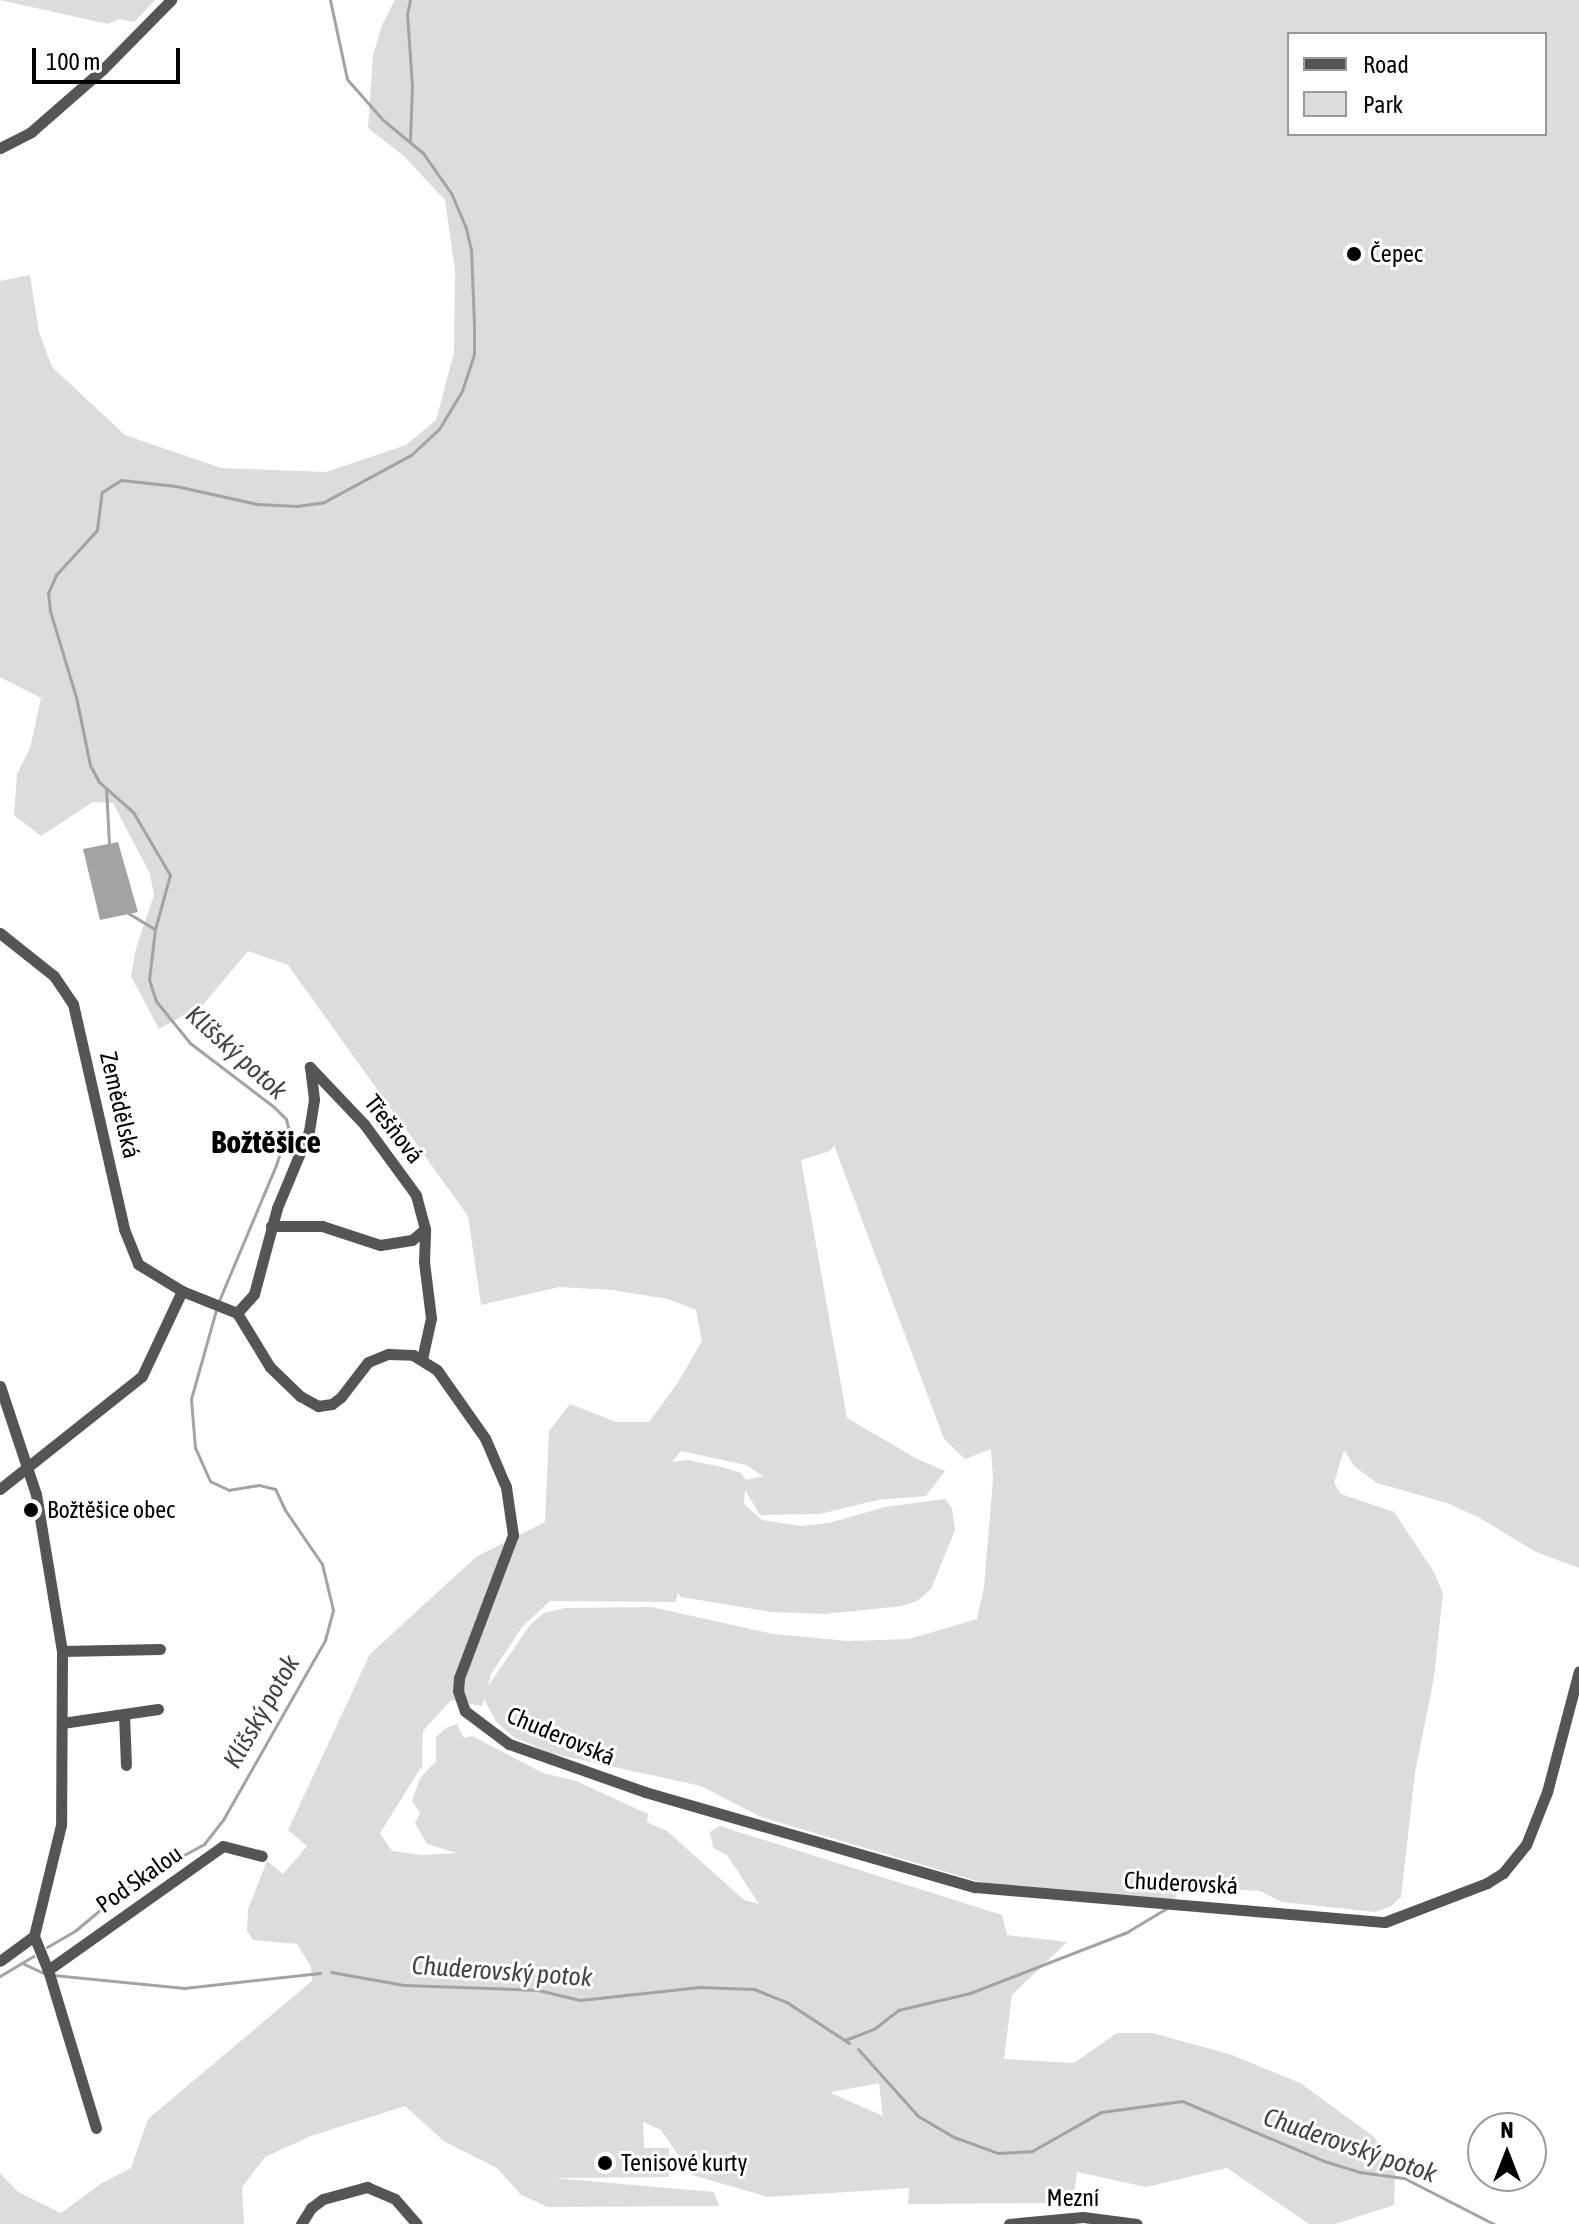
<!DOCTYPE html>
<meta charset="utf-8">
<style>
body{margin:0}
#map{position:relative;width:1579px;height:2224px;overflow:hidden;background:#fff;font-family:"Asap Condensed",sans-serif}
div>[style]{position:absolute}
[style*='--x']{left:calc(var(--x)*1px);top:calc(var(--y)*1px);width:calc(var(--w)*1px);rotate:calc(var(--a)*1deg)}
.green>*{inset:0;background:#dcdcdc}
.water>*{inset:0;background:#a3a3a3}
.stream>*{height:3px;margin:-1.5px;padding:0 1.5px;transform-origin:1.5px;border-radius:1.5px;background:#a3a3a3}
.minor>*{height:11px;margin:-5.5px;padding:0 5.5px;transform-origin:5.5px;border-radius:5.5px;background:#555}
.dots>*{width:22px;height:22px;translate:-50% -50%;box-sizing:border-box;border:4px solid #fff;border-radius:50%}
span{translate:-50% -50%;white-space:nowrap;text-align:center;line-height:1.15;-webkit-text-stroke:6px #fff;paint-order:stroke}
.poi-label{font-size:24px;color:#000}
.left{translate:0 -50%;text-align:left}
.street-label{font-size:24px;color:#000}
.water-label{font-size:26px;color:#444;font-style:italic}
.district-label{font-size:32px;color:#000;font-weight:700}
.legend{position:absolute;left:1287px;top:32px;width:260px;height:104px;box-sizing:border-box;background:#fff;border:2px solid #999;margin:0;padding:10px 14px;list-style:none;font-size:24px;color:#000}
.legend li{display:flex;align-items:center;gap:16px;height:40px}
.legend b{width:40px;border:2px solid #999}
.north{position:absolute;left:1467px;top:2112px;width:80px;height:80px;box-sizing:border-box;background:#fff;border:2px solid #999;border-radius:50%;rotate:0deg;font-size:22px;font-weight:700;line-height:32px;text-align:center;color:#000}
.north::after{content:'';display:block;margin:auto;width:28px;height:36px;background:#000;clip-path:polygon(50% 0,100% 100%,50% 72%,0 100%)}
.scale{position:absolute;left:32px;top:48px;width:148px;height:36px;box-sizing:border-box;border:4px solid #000;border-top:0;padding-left:10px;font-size:24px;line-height:28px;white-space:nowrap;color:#000;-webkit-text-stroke:6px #fff;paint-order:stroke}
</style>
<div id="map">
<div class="green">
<div style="clip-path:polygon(0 0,155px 0,134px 22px,119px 19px,108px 24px)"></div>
<div style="clip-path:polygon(evenodd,395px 0,1579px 0,1579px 1568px,1536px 1552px,1480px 1518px,1447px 1503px,1377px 1483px,1354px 1466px,1344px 1450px,1334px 1483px,1341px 1494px,1394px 1512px,1434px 1572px,1443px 1593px,1434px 1677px,1415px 1773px,1401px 1897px,1391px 1906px,1376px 1912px,1282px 1902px,1260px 1891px,1186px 1886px,1177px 1890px,1175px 1900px,1000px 1888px,761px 1817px,701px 1786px,550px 1753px,514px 1737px,497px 1723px,484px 1699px,482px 1706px,451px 1700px,423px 1731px,422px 1766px,380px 1833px,392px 1851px,422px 1855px,457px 1853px,427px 1844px,415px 1823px,420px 1813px,412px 1801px,420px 1778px,436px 1761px,436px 1737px,446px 1728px,457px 1724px,464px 1738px,472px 1736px,543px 1773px,576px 1781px,648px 1814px,647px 1822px,667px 1831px,744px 1900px,759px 1904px,727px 1855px,713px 1848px,710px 1832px,720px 1826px,1002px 1915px,1007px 1935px,1067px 1942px,1012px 1995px,1004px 2059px,1074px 2063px,1117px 2033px,1152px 2033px,1229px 2054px,1300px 2083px,1373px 2136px,1395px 2165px,1394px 2205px,1335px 2224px,1309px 2224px,1227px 2168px,1146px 2187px,1077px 2172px,1073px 2203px,908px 2204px,909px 2188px,768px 2197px,692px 2175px,661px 2130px,643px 2122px,644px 2148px,669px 2148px,669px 2177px,554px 2178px,714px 2192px,719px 2206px,548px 2207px,521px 2195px,497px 2168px,445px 2142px,405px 2106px,311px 2136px,265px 2157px,242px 2187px,244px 2224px,0 2224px,0 2173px,18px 2192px,61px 2213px,102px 2183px,131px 2168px,148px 2119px,312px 1981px,311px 1967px,297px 1944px,253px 1940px,247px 1931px,248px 1909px,267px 1861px,283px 1874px,307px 1846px,288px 1830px,370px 1654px,476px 1557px,545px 1522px,549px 1431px,570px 1404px,616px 1422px,649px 1422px,677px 1384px,702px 1341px,696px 1310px,668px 1299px,612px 1290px,559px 1287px,481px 1305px,468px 1216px,288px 965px,248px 951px,203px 1005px,159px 1029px,131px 976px,136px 948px,154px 895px,150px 874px,113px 803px,93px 802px,41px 836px,14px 815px,17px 774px,30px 748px,41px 698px,0 677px,0 281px,30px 275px,39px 332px,52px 367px,125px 435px,221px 468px,326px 472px,406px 445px,436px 420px,454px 353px,455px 270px,445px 200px,404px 156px,368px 128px,373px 55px,382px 25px,395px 0,1289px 34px,1545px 34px,1545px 134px,1289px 134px,1289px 34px,395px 0,834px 1145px,944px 1439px,965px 1459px,991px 1449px,993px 1479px,984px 1587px,977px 1619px,909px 1639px,849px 1641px,773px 1634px,652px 1607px,565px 1608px,544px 1613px,530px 1625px,488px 1686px,491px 1674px,522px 1627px,550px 1601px,675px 1602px,678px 1593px,681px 1597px,772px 1612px,825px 1614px,902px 1606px,917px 1601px,931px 1589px,955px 1530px,952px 1508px,945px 1499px,885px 1507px,829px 1523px,801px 1526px,762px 1520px,744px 1504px,745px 1490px,760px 1515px,820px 1514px,878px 1500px,926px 1496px,945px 1471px,917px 1459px,847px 1418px,801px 1160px,830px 1151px,834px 1145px,395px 0,681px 1451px,746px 1465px,763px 1476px,746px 1480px,741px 1473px,722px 1467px,687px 1460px,672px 1462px,681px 1451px,395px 0,879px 2083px,883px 2116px,831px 2093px,832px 2092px,879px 2083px)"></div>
</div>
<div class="water">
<div style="clip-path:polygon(118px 842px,138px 912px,100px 920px,83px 849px)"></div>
</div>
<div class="stream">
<div style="--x:410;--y:0;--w:14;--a:102"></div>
<div style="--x:407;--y:14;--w:71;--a:86"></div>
<div style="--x:412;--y:85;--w:55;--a:92.1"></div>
<div style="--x:106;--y:788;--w:56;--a:86.9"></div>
<div style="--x:128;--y:913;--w:31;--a:31"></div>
<div style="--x:218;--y:1303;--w:150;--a:-67.2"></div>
<div style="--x:276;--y:1165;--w:40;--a:-72"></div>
<div style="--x:288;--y:1127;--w:8;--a:-104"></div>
<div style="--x:286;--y:1119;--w:17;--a:-135"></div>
<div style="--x:274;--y:1107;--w:106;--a:-142.7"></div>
<div style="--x:190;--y:1043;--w:54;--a:-129"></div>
<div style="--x:156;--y:1001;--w:22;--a:-108"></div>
<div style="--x:149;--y:980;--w:51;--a:-83.3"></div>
<div style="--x:155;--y:929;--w:56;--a:-74.5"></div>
<div style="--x:170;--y:875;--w:73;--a:-120.4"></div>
<div style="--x:133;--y:812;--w:45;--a:-138.6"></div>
<div style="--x:99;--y:782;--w:19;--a:-118"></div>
<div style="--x:90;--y:765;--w:69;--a:-101.6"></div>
<div style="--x:76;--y:697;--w:90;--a:-106.8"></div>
<div style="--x:50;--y:611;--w:18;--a:-96"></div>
<div style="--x:48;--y:593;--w:20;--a:-66"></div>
<div style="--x:56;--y:575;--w:61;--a:-47.7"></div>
<div style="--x:97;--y:530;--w:38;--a:-83"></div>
<div style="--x:102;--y:492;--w:22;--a:-32"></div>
<div style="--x:121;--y:480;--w:55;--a:6.2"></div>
<div style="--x:176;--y:486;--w:83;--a:12.5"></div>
<div style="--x:257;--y:504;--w:40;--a:2.9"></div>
<div style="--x:297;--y:506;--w:27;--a:-8"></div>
<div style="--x:324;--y:502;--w:99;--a:-28.4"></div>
<div style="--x:411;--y:455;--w:38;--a:-43"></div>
<div style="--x:439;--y:429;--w:44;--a:-58.8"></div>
<div style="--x:462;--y:391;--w:40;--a:-72"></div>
<div style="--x:474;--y:353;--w:29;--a:-90"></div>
<div style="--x:474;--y:324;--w:74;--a:-92.3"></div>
<div style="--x:471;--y:250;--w:23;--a:-103"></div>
<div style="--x:466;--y:228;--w:38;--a:-113"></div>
<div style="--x:451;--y:193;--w:49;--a:-125"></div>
<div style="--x:423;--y:153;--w:52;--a:-140.5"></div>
<div style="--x:383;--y:120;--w:55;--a:-131.3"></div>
<div style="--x:347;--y:79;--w:81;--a:-102.1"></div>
<div style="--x:47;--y:1947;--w:34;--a:-30"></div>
<div style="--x:76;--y:1930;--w:73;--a:-40"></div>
<div style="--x:132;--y:1883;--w:82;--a:-28.4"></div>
<div style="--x:204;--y:1844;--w:33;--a:-52"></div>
<div style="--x:224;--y:1818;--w:205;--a:-60.4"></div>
<div style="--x:325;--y:1640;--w:31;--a:-75"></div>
<div style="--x:333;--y:1610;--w:47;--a:-103.4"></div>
<div style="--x:322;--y:1564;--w:65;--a:-124.4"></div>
<div style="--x:285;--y:1510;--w:23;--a:-115"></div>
<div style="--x:275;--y:1489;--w:16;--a:-166"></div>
<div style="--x:259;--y:1485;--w:30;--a:171"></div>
<div style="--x:229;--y:1490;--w:21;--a:-155"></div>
<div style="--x:210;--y:1481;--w:36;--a:-114"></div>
<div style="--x:195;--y:1448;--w:49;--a:-94.7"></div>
<div style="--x:191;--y:1399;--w:92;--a:-74.3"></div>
<div style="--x:22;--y:1963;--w:26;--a:25"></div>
<div style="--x:331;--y:1972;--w:74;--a:10.1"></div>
<div style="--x:404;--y:1985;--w:134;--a:2.1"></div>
<div style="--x:538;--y:1990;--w:43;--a:13.4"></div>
<div style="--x:580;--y:2000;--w:120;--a:-6.2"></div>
<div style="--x:699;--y:1987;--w:55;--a:2.1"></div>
<div style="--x:754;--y:1989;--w:37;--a:22"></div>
<div style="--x:788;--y:2003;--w:73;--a:33.3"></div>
<div style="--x:53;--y:1975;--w:132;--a:5.7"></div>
<div style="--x:184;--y:1988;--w:137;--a:-6.3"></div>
<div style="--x:0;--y:1976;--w:39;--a:-31"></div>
<div style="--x:845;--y:2040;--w:31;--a:-21"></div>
<div style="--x:874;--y:2029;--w:31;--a:-38"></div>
<div style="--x:898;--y:2010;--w:74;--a:-13.3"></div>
<div style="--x:970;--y:1993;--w:168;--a:-21.2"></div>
<div style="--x:1127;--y:1932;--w:47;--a:-31"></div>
<div style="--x:858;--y:2049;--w:90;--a:48.2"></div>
<div style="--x:918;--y:2116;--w:42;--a:30.3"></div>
<div style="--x:954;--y:2137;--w:47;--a:20"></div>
<div style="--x:998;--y:2153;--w:34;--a:-3"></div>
<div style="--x:1032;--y:2151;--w:79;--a:-29.5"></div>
<div style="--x:1101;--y:2112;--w:82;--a:-7.7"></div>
<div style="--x:1182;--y:2101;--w:154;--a:22.9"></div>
<div style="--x:1324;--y:2161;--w:37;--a:17"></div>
<div style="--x:1359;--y:2172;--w:45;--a:7.6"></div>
<div style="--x:1404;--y:2178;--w:101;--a:27.1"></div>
</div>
<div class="minor">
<div style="--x:0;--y:148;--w:35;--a:-27"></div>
<div style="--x:31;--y:132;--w:96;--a:-41.2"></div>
<div style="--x:103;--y:69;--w:97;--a:-45.4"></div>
<div style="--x:0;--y:933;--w:69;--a:38.5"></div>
<div style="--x:54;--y:976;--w:34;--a:56"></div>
<div style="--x:73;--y:1004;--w:231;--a:77.2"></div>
<div style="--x:124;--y:1229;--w:38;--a:68"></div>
<div style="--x:138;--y:1264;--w:52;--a:31.5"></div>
<div style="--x:182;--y:1291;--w:59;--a:21.8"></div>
<div style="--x:237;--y:1313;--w:63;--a:58.6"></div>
<div style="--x:270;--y:1367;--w:42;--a:44"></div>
<div style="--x:300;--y:1396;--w:21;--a:29"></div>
<div style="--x:318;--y:1406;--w:14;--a:-8"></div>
<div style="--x:332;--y:1404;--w:11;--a:-38"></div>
<div style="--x:341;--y:1397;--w:44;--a:-52.4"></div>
<div style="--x:368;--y:1362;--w:22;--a:-22"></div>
<div style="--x:388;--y:1354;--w:25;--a:2"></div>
<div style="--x:413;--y:1355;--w:28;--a:32"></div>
<div style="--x:437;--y:1370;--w:83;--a:54.8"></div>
<div style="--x:485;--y:1438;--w:53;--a:66.8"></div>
<div style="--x:506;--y:1487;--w:49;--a:81.7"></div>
<div style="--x:513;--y:1535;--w:153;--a:110.7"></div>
<div style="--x:459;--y:1678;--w:13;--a:94"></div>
<div style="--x:458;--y:1691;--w:21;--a:71"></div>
<div style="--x:465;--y:1711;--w:55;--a:36.9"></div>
<div style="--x:509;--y:1744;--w:144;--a:19.4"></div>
<div style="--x:645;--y:1792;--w:343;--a:16.1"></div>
<div style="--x:975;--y:1887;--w:411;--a:4.9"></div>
<div style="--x:1385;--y:1922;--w:109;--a:-20.9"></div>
<div style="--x:1487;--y:1883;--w:19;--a:-32"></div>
<div style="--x:1503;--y:1873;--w:36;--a:-51"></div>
<div style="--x:1526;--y:1845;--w:57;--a:-68.4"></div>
<div style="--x:1547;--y:1792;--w:125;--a:-75.2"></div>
<div style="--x:271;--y:1226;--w:51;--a:0"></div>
<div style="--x:322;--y:1226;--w:61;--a:18.1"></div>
<div style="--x:380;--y:1245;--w:32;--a:-9"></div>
<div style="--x:412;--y:1240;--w:17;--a:-40"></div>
<div style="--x:425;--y:1229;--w:35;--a:-105"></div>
<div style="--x:416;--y:1195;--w:88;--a:-126.2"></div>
<div style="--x:364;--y:1124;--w:79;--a:-133.5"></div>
<div style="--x:237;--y:1313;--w:25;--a:-48"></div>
<div style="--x:254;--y:1294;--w:89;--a:-75"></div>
<div style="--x:277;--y:1208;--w:83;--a:-67.4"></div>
<div style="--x:309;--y:1131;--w:32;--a:-81"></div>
<div style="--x:314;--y:1099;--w:32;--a:-97"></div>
<div style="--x:422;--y:1359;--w:42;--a:-77.6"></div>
<div style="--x:431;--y:1318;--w:56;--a:-97.1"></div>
<div style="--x:424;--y:1262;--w:33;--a:-88"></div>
<div style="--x:0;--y:1386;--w:114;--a:71.6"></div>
<div style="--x:36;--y:1494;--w:159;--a:80.6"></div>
<div style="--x:62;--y:1651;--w:174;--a:90.3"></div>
<div style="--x:61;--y:1825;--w:114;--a:103.7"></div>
<div style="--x:34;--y:1936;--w:42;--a:143.7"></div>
<div style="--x:0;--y:1489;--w:181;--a:-38.5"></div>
<div style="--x:142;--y:1376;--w:94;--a:-64.8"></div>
<div style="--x:62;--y:1651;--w:98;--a:-1.2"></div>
<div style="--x:124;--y:1714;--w:51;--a:87.8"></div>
<div style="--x:62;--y:1723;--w:97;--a:-8.3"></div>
<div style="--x:34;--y:1936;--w:37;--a:68"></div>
<div style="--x:48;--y:1970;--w:165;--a:73.1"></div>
<div style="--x:48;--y:1970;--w:214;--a:-35.3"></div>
<div style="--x:223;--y:1846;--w:40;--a:14.4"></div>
<div style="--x:301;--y:2224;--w:19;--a:-58"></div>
<div style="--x:311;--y:2208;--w:15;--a:-37"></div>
<div style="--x:323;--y:2199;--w:46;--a:-15.3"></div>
<div style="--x:367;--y:2187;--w:30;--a:23"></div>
<div style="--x:395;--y:2199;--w:33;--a:49"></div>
<div style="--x:1009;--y:2224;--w:74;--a:-5.4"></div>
<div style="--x:1083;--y:2217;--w:54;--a:7.4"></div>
</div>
<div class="dots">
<div style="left:1354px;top:254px;background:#000"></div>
<div style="left:31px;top:1510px;background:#000"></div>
<div style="left:605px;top:2163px;background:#000"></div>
</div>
<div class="poi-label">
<span class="left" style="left:1370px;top:254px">Čepec</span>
<span class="left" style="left:47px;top:1510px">Božtěšice obec</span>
<span class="left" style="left:621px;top:2163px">Tenisové kurty</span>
</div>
<div class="street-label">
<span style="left:120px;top:1105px;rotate:77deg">Zemědělská</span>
<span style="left:394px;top:1129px;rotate:52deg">Třešňová</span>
<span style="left:561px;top:1736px;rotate:23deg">Chuderovská</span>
<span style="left:139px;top:1879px;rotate:-35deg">Pod Skalou</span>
<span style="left:1181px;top:1883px;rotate:3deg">Chuderovská</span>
<span style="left:1073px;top:2198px">Mezní</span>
</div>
<div class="water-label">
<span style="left:236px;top:1053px;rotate:42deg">Klíšský potok</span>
<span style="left:262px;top:1712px;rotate:-60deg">Klíšský potok</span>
<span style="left:502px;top:1972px;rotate:4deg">Chuderovský potok</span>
<span style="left:1350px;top:2146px;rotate:19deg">Chuderovský potok</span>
</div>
<div class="district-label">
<span style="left:266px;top:1142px">Božtěšice</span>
</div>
<ul class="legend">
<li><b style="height:10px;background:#555"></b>Road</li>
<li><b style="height:22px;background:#dcdcdc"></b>Park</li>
</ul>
<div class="north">N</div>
<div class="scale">100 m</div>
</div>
